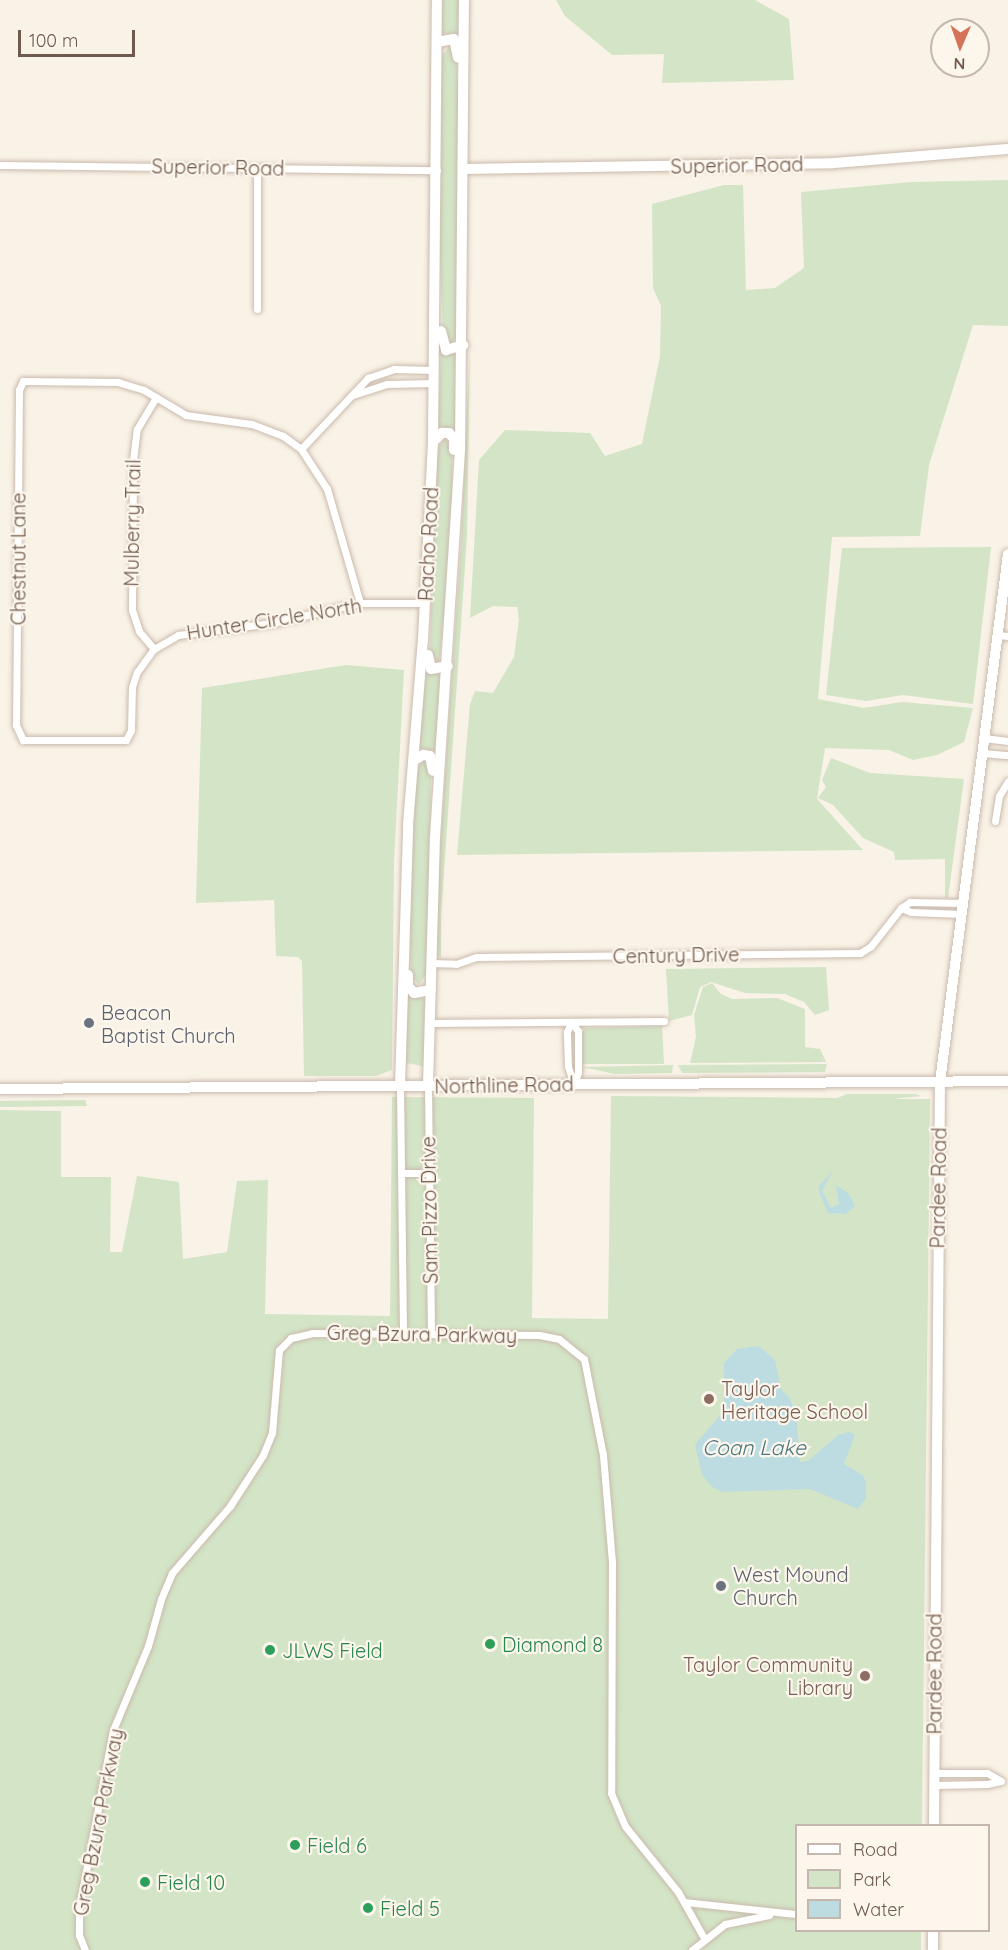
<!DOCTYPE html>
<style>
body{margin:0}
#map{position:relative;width:1008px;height:1950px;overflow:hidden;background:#f9f2e6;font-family:Quicksand,sans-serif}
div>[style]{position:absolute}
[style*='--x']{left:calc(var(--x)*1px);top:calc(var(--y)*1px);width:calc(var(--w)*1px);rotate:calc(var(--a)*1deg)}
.green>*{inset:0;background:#d3e5c6}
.water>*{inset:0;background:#bddce1}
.roads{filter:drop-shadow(0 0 2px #cabaad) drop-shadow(0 0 2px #cabaad)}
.street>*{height:7px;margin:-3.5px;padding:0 3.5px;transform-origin:3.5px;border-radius:3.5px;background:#fff}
.secondary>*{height:10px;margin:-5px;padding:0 5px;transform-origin:5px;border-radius:5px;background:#fff}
.dots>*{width:16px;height:16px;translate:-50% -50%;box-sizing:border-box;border:3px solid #fdf6ec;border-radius:50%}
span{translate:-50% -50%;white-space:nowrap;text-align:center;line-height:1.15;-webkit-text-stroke:4.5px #fdf6ec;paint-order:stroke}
.street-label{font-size:20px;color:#70594e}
.worship-label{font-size:20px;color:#5b616d}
.left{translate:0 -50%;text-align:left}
.education-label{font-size:20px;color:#785e54}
.right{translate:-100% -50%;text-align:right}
.leisure-label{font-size:20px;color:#27864d}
.water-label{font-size:21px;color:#4b7880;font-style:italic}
.legend{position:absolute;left:795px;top:1824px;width:195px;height:108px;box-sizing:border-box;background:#fdf6ec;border:2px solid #c5b7ad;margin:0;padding:8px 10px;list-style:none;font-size:18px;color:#70594e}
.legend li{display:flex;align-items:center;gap:12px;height:30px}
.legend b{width:30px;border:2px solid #c5b7ad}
.north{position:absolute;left:930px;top:18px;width:60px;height:60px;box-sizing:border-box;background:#fdf6ec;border:2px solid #c5b7ad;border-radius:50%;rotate:182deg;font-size:16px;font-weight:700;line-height:24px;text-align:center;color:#70594e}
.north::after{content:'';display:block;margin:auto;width:21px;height:27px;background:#d57359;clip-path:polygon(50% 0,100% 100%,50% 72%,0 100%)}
.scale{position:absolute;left:18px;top:30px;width:117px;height:27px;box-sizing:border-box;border:3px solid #70594e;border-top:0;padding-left:8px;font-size:18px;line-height:21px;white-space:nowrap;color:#70594e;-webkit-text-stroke:4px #fdf6ec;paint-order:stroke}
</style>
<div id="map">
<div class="green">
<div style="clip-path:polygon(442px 0,459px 0,459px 35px,442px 33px)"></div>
<div style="clip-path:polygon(556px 0,755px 0,789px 19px,794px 80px,662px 83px,664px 54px,612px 55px,565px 16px)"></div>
<div style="clip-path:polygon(450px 46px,456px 53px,460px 135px,456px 338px,450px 343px,443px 335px,440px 255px,442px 55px)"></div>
<div style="clip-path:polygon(1008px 180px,1008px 326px,973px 325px,929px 465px,920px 536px,832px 537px,818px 699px,864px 708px,902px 702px,973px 708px,964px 742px,937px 755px,913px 760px,889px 750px,825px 748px,817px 799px,863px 850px,457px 855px,470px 704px,475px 691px,493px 693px,514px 657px,519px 619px,517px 607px,493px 606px,470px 618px,479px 460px,505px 430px,590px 433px,605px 456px,642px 444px,660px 356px,661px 306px,653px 288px,652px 204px,724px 185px,743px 185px,746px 290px,775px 288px,804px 268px,801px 192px,911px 182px)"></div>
<div style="clip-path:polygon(470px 346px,467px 537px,441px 915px,441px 958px,436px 953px,437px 892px,461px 547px)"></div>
<div style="clip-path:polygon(441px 354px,457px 354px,455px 429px,438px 426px)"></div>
<div style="clip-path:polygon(445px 439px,452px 446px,453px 524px,439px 663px,430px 654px,432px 575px,437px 449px)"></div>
<div style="clip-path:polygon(991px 547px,973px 704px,903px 695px,866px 701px,826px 695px,842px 548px)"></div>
<div style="clip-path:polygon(346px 665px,404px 670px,394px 863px,392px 1070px,376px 1076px,304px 1076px,302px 961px,298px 957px,276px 956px,274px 900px,196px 903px,202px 688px)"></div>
<div style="clip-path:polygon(426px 672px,442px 675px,435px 751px,419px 748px)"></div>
<div style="clip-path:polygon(831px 758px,870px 773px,964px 779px,948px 898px,945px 898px,945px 859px,895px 860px,894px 852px,863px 838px,833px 805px,818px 798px,826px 787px,822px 780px)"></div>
<div style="clip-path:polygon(425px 760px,431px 769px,430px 842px,426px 974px,419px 985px,411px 976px,409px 898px,416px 770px)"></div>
<div style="clip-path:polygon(826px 967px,829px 1010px,815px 1015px,804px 1002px,785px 994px,745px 993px,711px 982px,700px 987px,692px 1015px,669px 1021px,666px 969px)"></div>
<div style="clip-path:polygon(712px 983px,721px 994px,732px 999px,777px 998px,805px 1009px,805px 1047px,820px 1049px,826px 1062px,690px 1063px,696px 1037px,694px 1015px,703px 987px)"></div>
<div style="clip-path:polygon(408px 994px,425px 999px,423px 1066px,406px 1063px)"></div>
<div style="clip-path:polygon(662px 1026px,664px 1064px,582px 1064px,582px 1033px,585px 1028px)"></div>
<div style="clip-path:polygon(827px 1064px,825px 1072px,682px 1073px,678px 1065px)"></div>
<div style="clip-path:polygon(673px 1065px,672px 1073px,615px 1074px,582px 1067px)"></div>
<div style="clip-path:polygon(847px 1094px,915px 1094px,921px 1096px,892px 1099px,930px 1099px,922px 1825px,796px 1826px,796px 1930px,921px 1931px,921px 1950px,0 1950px,0 1110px,61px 1111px,61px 1177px,111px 1177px,110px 1252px,122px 1252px,137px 1176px,179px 1182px,183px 1259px,227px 1252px,237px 1181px,268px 1180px,265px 1314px,390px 1316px,392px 1097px,534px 1098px,532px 1318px,608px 1319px,611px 1096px,837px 1098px)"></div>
<div style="clip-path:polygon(85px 1100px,87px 1106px,0 1107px,0 1101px)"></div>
</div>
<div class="water">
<div style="clip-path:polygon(833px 1171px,822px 1191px,831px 1208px,839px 1204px,836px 1185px,849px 1194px,855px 1206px,846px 1214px,828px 1213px,820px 1194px,819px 1186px)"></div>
<div style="clip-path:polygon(759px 1346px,775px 1360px,781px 1390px,789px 1397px,796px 1413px,800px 1462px,808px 1461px,838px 1435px,849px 1432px,855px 1435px,844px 1464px,863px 1475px,866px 1482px,866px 1498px,858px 1509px,810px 1489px,722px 1492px,711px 1486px,702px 1475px,695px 1444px,724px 1411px,724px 1363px,737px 1349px)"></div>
</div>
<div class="roads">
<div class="street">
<div style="--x:0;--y:165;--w:437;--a:0.7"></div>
<div style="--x:257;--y:309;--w:141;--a:-90"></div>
<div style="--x:353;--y:395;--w:36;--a:-18"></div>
<div style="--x:387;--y:384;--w:46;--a:-1.2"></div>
<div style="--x:301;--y:449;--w:98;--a:-46.7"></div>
<div style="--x:368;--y:378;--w:28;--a:-19"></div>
<div style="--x:394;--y:369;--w:40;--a:1.4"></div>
<div style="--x:360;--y:603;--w:119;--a:-106.1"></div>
<div style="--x:327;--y:489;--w:48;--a:-123"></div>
<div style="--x:301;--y:449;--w:22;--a:-144"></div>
<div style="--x:283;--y:436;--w:34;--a:-159"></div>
<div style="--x:251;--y:424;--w:66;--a:-172.1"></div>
<div style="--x:186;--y:415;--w:49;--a:-149.2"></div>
<div style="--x:144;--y:390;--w:27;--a:-163"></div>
<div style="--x:118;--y:382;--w:95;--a:-179.4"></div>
<div style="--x:23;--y:381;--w:10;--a:114"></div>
<div style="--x:19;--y:390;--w:335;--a:90.5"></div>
<div style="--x:16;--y:725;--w:17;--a:65"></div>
<div style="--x:23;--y:740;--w:103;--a:0"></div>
<div style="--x:126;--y:740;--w:11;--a:-63"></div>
<div style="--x:131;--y:730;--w:43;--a:-88.7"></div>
<div style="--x:132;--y:687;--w:16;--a:-72"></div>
<div style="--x:137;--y:672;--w:29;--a:-54"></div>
<div style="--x:154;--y:649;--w:28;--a:-30"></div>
<div style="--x:178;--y:635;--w:95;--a:-7.3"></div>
<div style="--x:272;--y:623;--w:90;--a:-12.8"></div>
<div style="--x:360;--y:603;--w:65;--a:0"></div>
<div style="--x:997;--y:635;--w:11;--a:5"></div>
<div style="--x:154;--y:649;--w:23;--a:-130"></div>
<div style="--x:139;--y:631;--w:22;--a:-108"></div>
<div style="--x:132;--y:610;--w:150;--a:-89.6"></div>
<div style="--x:133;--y:460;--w:31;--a:-83"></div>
<div style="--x:137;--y:429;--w:37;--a:-59"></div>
<div style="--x:984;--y:738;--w:24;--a:7"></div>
<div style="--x:983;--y:753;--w:25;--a:5"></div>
<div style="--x:995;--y:821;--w:25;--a:-81"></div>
<div style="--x:999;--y:796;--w:17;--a:-59"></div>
<div style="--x:962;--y:914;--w:51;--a:-177.8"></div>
<div style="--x:911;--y:912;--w:11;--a:-158"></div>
<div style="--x:901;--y:908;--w:11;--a:-34"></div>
<div style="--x:910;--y:902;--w:54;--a:1.1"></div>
<div style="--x:431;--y:963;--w:25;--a:2"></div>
<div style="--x:456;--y:964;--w:21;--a:-19"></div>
<div style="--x:476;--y:957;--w:384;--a:-0.6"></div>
<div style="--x:860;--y:953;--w:13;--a:-32"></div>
<div style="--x:871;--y:946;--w:48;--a:-51.7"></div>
<div style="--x:571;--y:1022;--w:11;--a:52"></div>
<div style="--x:578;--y:1031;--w:41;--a:90"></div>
<div style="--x:578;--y:1072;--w:14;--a:107"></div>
<div style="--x:574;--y:1085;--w:20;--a:-108"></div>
<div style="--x:568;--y:1066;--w:34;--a:-92"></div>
<div style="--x:567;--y:1032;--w:11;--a:-68"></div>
<div style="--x:430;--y:1023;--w:234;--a:-0.5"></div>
<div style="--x:400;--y:1086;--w:247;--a:89.3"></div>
<div style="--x:428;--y:1086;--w:248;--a:89.3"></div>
<div style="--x:401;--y:1173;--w:28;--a:0"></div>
<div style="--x:934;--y:1785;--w:53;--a:-1.1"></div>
<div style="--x:987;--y:1784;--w:14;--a:-12"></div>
<div style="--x:1001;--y:1781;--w:16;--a:-150"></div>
<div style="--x:987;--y:1773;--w:53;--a:180"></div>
<div style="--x:685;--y:1902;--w:112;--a:6.2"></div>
<div style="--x:85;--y:1950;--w:16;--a:-112"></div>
<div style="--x:79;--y:1935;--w:27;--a:-90"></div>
<div style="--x:79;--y:1908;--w:181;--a:-79.2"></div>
<div style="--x:113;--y:1730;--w:91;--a:-67.4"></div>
<div style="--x:148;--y:1646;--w:49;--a:-74.5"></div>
<div style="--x:161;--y:1599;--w:28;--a:-67"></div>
<div style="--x:172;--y:1573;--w:89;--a:-49.1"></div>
<div style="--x:230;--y:1506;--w:61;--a:-57.1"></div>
<div style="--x:263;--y:1455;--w:24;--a:-68"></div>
<div style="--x:272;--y:1433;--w:83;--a:-85.2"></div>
<div style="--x:279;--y:1350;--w:17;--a:-45"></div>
<div style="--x:291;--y:1338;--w:22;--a:-13"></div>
<div style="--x:312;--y:1333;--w:227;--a:0.5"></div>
<div style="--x:539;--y:1335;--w:20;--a:11"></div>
<div style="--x:559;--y:1339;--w:32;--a:39"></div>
<div style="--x:584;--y:1359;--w:98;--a:78.8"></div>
<div style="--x:603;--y:1455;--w:107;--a:85.2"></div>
<div style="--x:612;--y:1562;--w:231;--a:90.2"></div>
<div style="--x:611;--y:1793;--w:36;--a:67"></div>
<div style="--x:625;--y:1826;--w:85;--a:51.2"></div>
<div style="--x:678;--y:1892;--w:53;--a:60.5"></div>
<div style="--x:692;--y:1950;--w:42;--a:-38.2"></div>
<div style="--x:725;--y:1924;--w:45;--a:-11.6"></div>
</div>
<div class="secondary">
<div style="--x:437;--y:42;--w:17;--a:-10"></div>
<div style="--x:454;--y:39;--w:19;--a:78"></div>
<div style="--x:465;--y:169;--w:368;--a:-0.9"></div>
<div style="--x:833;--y:163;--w:176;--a:-4.6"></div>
<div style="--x:441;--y:331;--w:20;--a:75"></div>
<div style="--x:446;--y:350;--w:18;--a:-16"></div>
<div style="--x:433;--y:442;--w:13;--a:-45"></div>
<div style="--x:442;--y:433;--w:7;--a:0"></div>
<div style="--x:449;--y:433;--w:8;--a:50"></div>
<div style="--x:454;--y:439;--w:11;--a:90"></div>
<div style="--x:428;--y:655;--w:14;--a:78"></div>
<div style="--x:431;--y:669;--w:17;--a:-10"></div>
<div style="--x:413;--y:761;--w:12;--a:-31"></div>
<div style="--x:423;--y:755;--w:7;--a:8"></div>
<div style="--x:430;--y:756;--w:15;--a:79"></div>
<div style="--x:408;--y:975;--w:11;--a:90"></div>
<div style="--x:408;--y:986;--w:9;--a:49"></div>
<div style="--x:414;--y:993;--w:17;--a:-10"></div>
<div style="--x:400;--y:1086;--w:261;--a:-88.2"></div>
<div style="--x:408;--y:825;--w:186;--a:-85.4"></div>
<div style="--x:423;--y:640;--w:198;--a:-87.1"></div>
<div style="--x:433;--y:442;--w:442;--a:-89.5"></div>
<div style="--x:428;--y:1086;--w:249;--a:-88.4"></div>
<div style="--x:435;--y:837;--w:388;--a:-86.3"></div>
<div style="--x:460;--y:450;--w:450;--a:-89.5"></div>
<div style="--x:0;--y:1089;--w:1008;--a:-0.45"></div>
<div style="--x:934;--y:1826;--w:744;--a:-89.54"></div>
<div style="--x:940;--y:1082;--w:532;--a:-82.66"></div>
<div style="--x:933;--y:1950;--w:20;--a:-90"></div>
</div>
</div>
<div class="dots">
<div style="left:89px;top:1023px;background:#6b7280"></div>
<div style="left:709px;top:1399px;background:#8d6e63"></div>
<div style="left:721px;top:1586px;background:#6b7280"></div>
<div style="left:490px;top:1644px;background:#2e9e5b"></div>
<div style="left:270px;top:1650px;background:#2e9e5b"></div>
<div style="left:865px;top:1676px;background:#8d6e63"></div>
<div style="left:295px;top:1845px;background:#2e9e5b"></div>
<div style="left:145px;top:1882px;background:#2e9e5b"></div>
<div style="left:368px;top:1908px;background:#2e9e5b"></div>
</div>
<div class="street-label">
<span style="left:737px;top:165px;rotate:-1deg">Superior Road</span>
<span style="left:218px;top:167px;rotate:1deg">Superior Road</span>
<span style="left:132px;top:523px;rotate:-89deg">Mulberry Trail</span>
<span style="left:428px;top:544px;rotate:-87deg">Racho Road</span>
<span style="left:18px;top:559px;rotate:-90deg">Chestnut Lane</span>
<span style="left:274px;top:619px;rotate:-9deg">Hunter Circle North</span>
<span style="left:676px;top:955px;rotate:-1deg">Century Drive</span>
<span style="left:504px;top:1085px;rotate:-1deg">Northline Road</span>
<span style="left:938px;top:1188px;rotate:-89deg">Pardee Road</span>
<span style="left:429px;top:1210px;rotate:-91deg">Sam Pizzo Drive</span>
<span style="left:422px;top:1334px;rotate:1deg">Greg Bzura Parkway</span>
<span style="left:934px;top:1674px;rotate:-90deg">Pardee Road</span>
<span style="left:98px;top:1822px;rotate:-79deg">Greg Bzura Parkway</span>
</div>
<div class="worship-label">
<span class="left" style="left:101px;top:1024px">Beacon<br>Baptist Church</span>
<span class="left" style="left:733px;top:1586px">West Mound<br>Church</span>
</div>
<div class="education-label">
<span class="left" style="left:721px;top:1400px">Taylor<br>Heritage School</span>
<span class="right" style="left:853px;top:1676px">Taylor Community<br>Library</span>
</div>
<div class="leisure-label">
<span class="left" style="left:502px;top:1644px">Diamond 8</span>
<span class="left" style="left:282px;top:1650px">JLWS Field</span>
<span class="left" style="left:307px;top:1845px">Field 6</span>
<span class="left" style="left:157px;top:1882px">Field 10</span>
<span class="left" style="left:380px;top:1908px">Field 5</span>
</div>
<div class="water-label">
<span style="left:754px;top:1447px">Coan Lake</span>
</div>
<ul class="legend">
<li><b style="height:8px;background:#fff"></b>Road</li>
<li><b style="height:16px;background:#d3e5c6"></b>Park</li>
<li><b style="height:16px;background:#bddce1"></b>Water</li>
</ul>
<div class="north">N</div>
<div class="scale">100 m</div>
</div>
